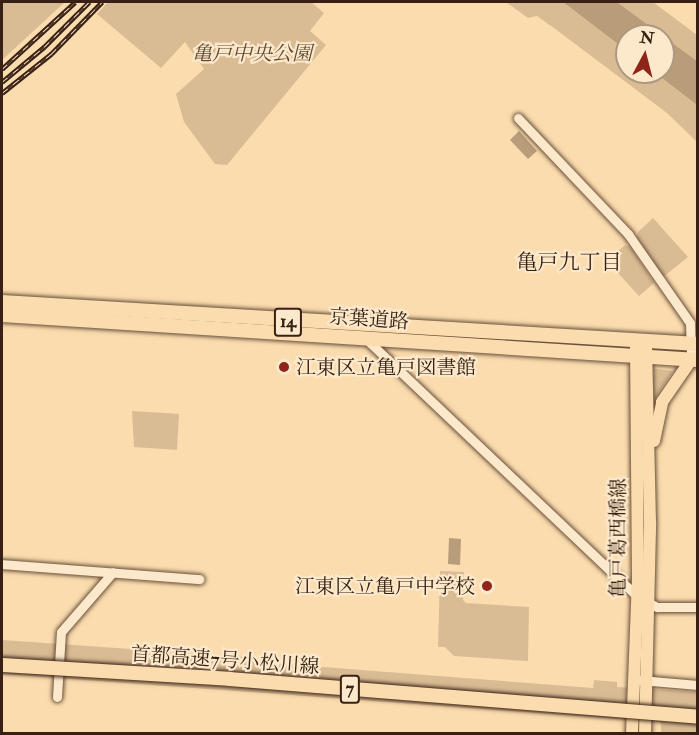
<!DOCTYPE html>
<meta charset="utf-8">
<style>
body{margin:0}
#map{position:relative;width:699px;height:735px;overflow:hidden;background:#fbdcae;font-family:"IM FELL Double Pica","Noto Serif JP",serif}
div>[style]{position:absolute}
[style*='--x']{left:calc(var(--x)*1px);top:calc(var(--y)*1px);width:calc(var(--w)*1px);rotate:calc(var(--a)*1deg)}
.green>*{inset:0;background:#dabc94}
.water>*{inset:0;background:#b99c7a}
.roads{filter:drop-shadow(0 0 2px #69503a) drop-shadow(0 0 2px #69503a)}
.minor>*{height:9px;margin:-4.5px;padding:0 4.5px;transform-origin:4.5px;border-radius:4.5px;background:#fce8ca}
.major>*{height:12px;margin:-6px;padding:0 6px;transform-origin:6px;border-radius:6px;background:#fbdcae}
.highway>*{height:14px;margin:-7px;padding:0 7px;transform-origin:7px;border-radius:7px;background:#fbdcae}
.rail>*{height:4.5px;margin-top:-2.25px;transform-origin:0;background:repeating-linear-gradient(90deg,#fce8ca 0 7px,#382114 0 14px);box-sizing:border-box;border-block:2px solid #382114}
.bridges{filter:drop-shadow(0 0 2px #382114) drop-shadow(0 0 2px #382114)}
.highway-bridge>*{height:14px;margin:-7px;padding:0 7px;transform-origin:7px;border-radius:7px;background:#fbdcae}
.dots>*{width:16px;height:16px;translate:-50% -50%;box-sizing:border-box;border:3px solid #fce8ca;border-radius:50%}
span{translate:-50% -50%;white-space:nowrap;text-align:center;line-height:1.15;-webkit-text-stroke:4.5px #fce8ca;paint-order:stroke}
.shield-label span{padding:2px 4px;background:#fce8ca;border:2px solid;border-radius:4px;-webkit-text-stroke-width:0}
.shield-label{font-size:18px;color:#382114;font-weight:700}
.park-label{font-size:20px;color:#604834;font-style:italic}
.street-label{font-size:20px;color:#382114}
.poi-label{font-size:20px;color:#382114}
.left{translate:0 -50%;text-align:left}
.right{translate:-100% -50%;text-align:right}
.neighbourhood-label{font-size:21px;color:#382114}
.frame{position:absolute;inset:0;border:3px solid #382114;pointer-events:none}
.north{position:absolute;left:615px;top:24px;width:60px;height:60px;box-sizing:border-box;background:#fce8ca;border:2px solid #ae9881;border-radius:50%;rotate:7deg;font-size:16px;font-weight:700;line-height:24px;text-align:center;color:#382114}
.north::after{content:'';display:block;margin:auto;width:21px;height:27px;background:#8f2418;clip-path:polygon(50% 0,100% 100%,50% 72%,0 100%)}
</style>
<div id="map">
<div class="green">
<div style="clip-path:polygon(2px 2px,65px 2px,2px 60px)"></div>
<div style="clip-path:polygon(108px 2px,311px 2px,324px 13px,310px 31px,326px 45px,227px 165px,215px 164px,184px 122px,176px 94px,204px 69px,185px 42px,161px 68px,97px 14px)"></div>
<div style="clip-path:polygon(506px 2px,563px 2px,627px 51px,627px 72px,654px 72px,697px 105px,697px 142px,667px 113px,554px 28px,537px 16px,528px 18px)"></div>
<div style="clip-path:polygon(617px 2px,653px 2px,697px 35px,697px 61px)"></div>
<div style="clip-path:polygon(653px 218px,688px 257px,662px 278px,637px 239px,638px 232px)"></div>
<div style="clip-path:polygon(625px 245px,631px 248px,654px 283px,639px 296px,607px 261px)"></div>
<div style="clip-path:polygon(648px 368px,673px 371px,653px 401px,650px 415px)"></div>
<div style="clip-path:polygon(132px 411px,179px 414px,177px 450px,134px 447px)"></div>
<div style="clip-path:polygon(440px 571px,464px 572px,463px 600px,466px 603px,529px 607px,528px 661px,454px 656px,445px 647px,438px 647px)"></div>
<div style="clip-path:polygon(2px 640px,258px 658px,258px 662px,593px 688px,594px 680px,617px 682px,617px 687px,697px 692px,697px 733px,661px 732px,661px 722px,2px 674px)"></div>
</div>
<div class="water">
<div style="clip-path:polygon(563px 2px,617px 2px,697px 61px,697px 105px,654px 72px,663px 72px,663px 36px,627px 36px,627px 51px)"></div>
<div style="clip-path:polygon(519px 131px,537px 151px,528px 159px,510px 140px)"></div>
<div style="clip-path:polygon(449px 538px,461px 539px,460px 565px,448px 564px)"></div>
</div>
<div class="roads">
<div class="minor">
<div style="--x:518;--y:118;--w:160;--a:46.5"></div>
<div style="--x:628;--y:234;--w:108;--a:55.1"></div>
<div style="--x:690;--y:323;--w:37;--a:88"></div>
<div style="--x:365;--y:338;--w:375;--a:43.5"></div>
<div style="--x:637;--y:596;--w:23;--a:29"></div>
<div style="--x:657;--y:607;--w:41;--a:0"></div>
<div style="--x:2;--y:564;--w:198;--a:4.4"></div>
<div style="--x:640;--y:680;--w:58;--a:4.9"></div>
<div style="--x:57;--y:697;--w:65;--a:-86.5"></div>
<div style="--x:61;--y:632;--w:79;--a:-49.1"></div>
</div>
<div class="major">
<div style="--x:654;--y:441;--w:40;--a:-78"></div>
<div style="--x:662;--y:402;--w:51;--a:-55.4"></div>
<div style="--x:632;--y:734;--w:158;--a:-87.8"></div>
<div style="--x:638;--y:576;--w:228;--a:-90.5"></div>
<div style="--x:645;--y:734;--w:212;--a:-88.6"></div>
<div style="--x:650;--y:522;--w:174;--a:-91.3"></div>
</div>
<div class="highway">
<div style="--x:2;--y:302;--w:697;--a:3.45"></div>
<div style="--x:2;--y:315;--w:697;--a:3.7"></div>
</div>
</div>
<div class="rail">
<div style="--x:2;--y:69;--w:99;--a:-42.5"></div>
<div style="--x:2;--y:82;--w:55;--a:-39.8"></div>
<div style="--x:44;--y:47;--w:64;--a:-45"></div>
<div style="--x:2;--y:93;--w:63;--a:-38.5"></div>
<div style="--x:51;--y:54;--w:73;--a:-45.6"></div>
</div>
<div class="bridges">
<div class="highway-bridge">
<div style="--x:2;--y:665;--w:228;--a:3.5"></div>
<div style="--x:230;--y:679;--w:470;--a:4.6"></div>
</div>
</div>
<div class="dots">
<div style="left:284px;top:367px;background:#8f2418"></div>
<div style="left:487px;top:586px;background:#8f2418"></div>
</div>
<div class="shield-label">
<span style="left:288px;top:322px">14</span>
<span style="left:350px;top:689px">7</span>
</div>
<div class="park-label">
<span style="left:252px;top:53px">亀戸中央公園</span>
</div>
<div class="street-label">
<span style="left:369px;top:319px;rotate:4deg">京葉道路</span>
<span style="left:618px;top:538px;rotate:-90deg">亀戸葛西橋線</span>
<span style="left:225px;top:660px;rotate:4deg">首都高速7号小松川線</span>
</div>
<div class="poi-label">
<span class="left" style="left:296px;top:367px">江東区立亀戸図書館</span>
<span class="right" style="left:475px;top:586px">江東区立亀戸中学校</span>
</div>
<div class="neighbourhood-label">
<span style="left:569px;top:263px">亀戸九丁目</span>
</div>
<div class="frame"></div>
<div class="north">N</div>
</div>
